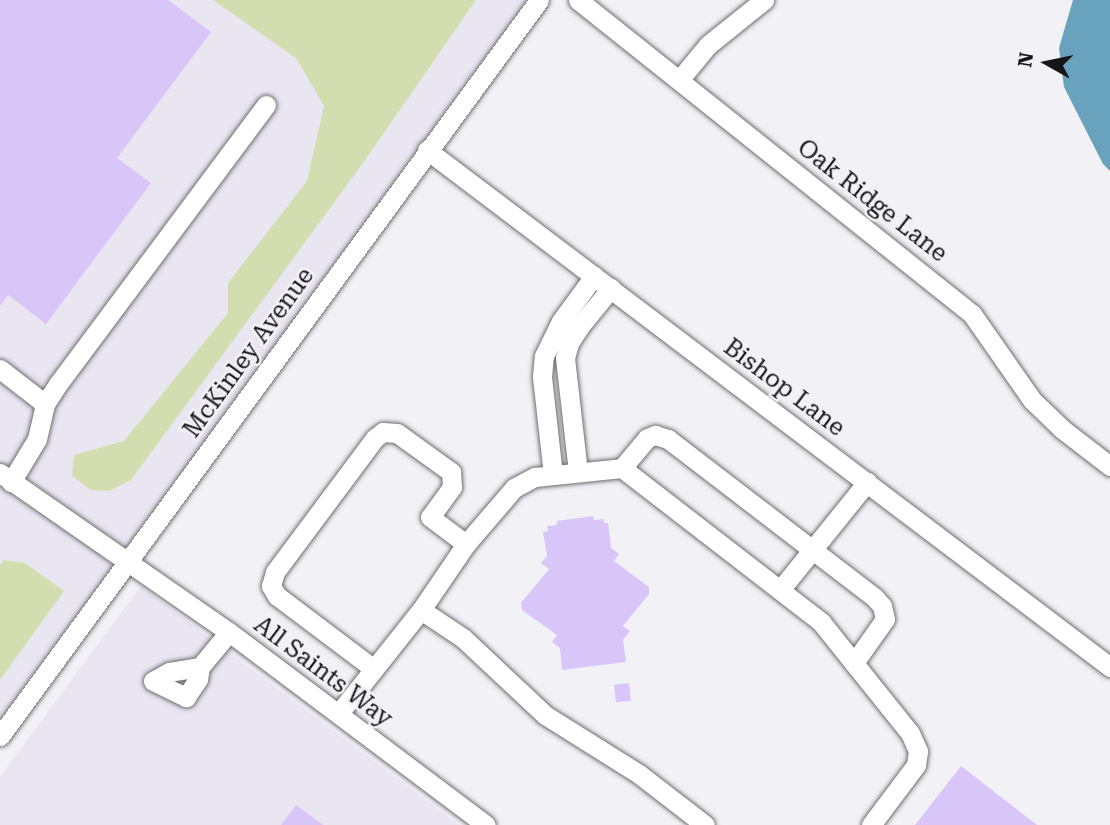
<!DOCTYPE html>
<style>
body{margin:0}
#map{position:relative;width:1110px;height:825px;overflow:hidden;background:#f2f1f6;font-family:"Roboto Serif",serif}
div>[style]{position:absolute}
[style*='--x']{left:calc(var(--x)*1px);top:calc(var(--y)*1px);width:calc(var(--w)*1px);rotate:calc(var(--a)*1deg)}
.built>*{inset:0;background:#e9e5f1}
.green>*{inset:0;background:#d3deb0}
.water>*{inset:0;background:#69a2bd}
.building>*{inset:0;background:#d9c6f9}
.roads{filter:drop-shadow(0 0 2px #6f6d72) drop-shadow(0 0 2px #6f6d72)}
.minor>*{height:19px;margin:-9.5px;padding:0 9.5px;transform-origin:9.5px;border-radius:9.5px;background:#fff}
span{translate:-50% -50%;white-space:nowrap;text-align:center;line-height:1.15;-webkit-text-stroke:5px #f2f1f6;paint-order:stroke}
.street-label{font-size:24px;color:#161517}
.north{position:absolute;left:1012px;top:28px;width:70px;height:70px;-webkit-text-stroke:5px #f2f1f6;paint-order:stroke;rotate:279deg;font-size:19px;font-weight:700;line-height:28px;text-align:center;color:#161517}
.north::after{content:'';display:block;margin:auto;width:24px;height:32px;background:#161517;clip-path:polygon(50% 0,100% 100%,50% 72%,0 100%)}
</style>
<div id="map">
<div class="built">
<div style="clip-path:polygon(0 0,541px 0,0 736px)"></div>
<div style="clip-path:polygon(141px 586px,459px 825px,0 825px,0 777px)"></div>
</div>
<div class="green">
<div style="clip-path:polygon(213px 0,476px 0,363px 163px,131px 480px,109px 491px,91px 490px,72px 476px,74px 455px,124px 441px,228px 313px,228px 283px,307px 181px,324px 106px,296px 58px)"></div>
<div style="clip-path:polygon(4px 560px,25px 563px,64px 591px,0 680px,0 565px)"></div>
</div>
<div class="water">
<div style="clip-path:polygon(1073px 0,1110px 0,1110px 171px,1103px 164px,1064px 87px,1059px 48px)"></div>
</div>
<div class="building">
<div style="clip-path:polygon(0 0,168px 0,211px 32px,117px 158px,151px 183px,46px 324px,8px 295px,0 306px)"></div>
<div style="clip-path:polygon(593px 516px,594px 520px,604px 519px,604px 523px,608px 523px,611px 548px,619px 554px,614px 561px,649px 587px,649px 594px,623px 626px,630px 631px,623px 640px,626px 662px,562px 670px,560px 648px,552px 642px,557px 635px,522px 610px,521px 603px,549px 569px,541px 563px,547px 556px,543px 532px,548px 531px,547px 526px,557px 525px,557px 521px)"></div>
<div style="clip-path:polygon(629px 683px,631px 701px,616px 702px,614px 685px)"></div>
<div style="clip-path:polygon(961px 766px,1037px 825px,915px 825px)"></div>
<div style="clip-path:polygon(296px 805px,323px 825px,281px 825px)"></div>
</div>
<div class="roads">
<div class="minor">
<div style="--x:578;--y:0;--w:504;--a:38.55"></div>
<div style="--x:972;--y:314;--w:105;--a:55.1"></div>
<div style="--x:1032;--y:400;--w:42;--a:44"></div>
<div style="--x:1062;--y:429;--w:61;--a:37.6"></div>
<div style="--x:680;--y:79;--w:44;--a:-50.5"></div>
<div style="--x:708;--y:45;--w:72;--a:-38.8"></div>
<div style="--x:427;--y:150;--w:857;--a:37.12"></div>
<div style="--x:0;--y:369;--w:57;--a:37.9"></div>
<div style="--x:622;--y:468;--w:39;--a:-50"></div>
<div style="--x:647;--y:438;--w:9;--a:-21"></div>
<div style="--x:655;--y:435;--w:14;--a:17"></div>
<div style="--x:668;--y:439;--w:260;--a:37.5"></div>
<div style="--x:874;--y:597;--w:12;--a:48"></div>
<div style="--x:882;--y:606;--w:13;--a:77"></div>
<div style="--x:885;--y:619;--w:54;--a:125.2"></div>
<div style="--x:578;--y:472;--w:115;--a:-96.5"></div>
<div style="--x:565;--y:358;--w:16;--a:-75"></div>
<div style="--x:569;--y:343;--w:20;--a:-57"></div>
<div style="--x:580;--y:326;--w:49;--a:-50.8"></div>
<div style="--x:0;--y:473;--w:279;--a:34.8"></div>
<div style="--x:229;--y:632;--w:321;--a:36.9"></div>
<div style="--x:553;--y:475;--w:99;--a:-96.4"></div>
<div style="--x:542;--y:377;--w:21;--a:-85"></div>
<div style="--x:544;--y:356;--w:39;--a:-64"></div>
<div style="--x:561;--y:321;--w:56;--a:-53.7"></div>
<div style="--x:11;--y:482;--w:50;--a:-58.8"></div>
<div style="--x:37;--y:439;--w:36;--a:-77"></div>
<div style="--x:45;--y:404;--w:24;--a:-57"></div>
<div style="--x:58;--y:384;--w:348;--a:-53.3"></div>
<div style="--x:780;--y:590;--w:139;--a:-51.1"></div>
<div style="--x:421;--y:610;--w:50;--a:33.7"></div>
<div style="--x:463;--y:638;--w:112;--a:43.2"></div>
<div style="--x:545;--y:715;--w:111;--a:32.1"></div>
<div style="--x:639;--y:774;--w:83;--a:37.7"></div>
<div style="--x:200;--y:667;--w:31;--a:171"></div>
<div style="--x:169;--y:672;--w:18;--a:151"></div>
<div style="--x:153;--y:681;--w:37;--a:26"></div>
<div style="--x:186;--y:697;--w:22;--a:-56"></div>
<div style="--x:198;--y:679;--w:12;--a:-81"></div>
<div style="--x:200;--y:667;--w:45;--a:-50.4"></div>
<div style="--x:374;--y:669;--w:121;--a:-143"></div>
<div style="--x:277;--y:596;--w:12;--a:-121"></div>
<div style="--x:271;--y:586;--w:15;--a:-74"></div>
<div style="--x:275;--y:572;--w:167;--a:-53.3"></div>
<div style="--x:375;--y:438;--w:10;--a:-37"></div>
<div style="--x:383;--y:432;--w:14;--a:4"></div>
<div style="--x:397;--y:433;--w:67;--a:35.8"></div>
<div style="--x:451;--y:472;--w:15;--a:86"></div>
<div style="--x:452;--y:487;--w:37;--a:126"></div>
<div style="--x:430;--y:517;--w:45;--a:36.9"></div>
<div style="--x:339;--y:713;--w:132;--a:-51.5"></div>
<div style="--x:421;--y:610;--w:80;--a:-55.7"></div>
<div style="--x:466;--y:544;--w:74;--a:-49.4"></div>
<div style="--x:514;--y:488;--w:24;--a:-28"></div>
<div style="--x:535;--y:477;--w:87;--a:-5.9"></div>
<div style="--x:622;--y:468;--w:252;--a:37.7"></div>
<div style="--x:821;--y:622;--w:142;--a:51.3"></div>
<div style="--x:910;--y:733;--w:20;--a:66"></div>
<div style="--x:918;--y:751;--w:14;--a:98"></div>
<div style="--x:916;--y:765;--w:75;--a:126.9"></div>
<div style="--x:0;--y:736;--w:912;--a:-53.78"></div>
</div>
</div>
<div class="street-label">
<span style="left:872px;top:201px;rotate:38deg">Oak Ridge Lane</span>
<span style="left:249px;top:353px;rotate:-54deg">McKinley Avenue</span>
<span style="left:784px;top:388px;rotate:37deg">Bishop Lane</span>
<span style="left:323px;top:672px;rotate:37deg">All Saints Way</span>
</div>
<div class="north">N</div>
</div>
